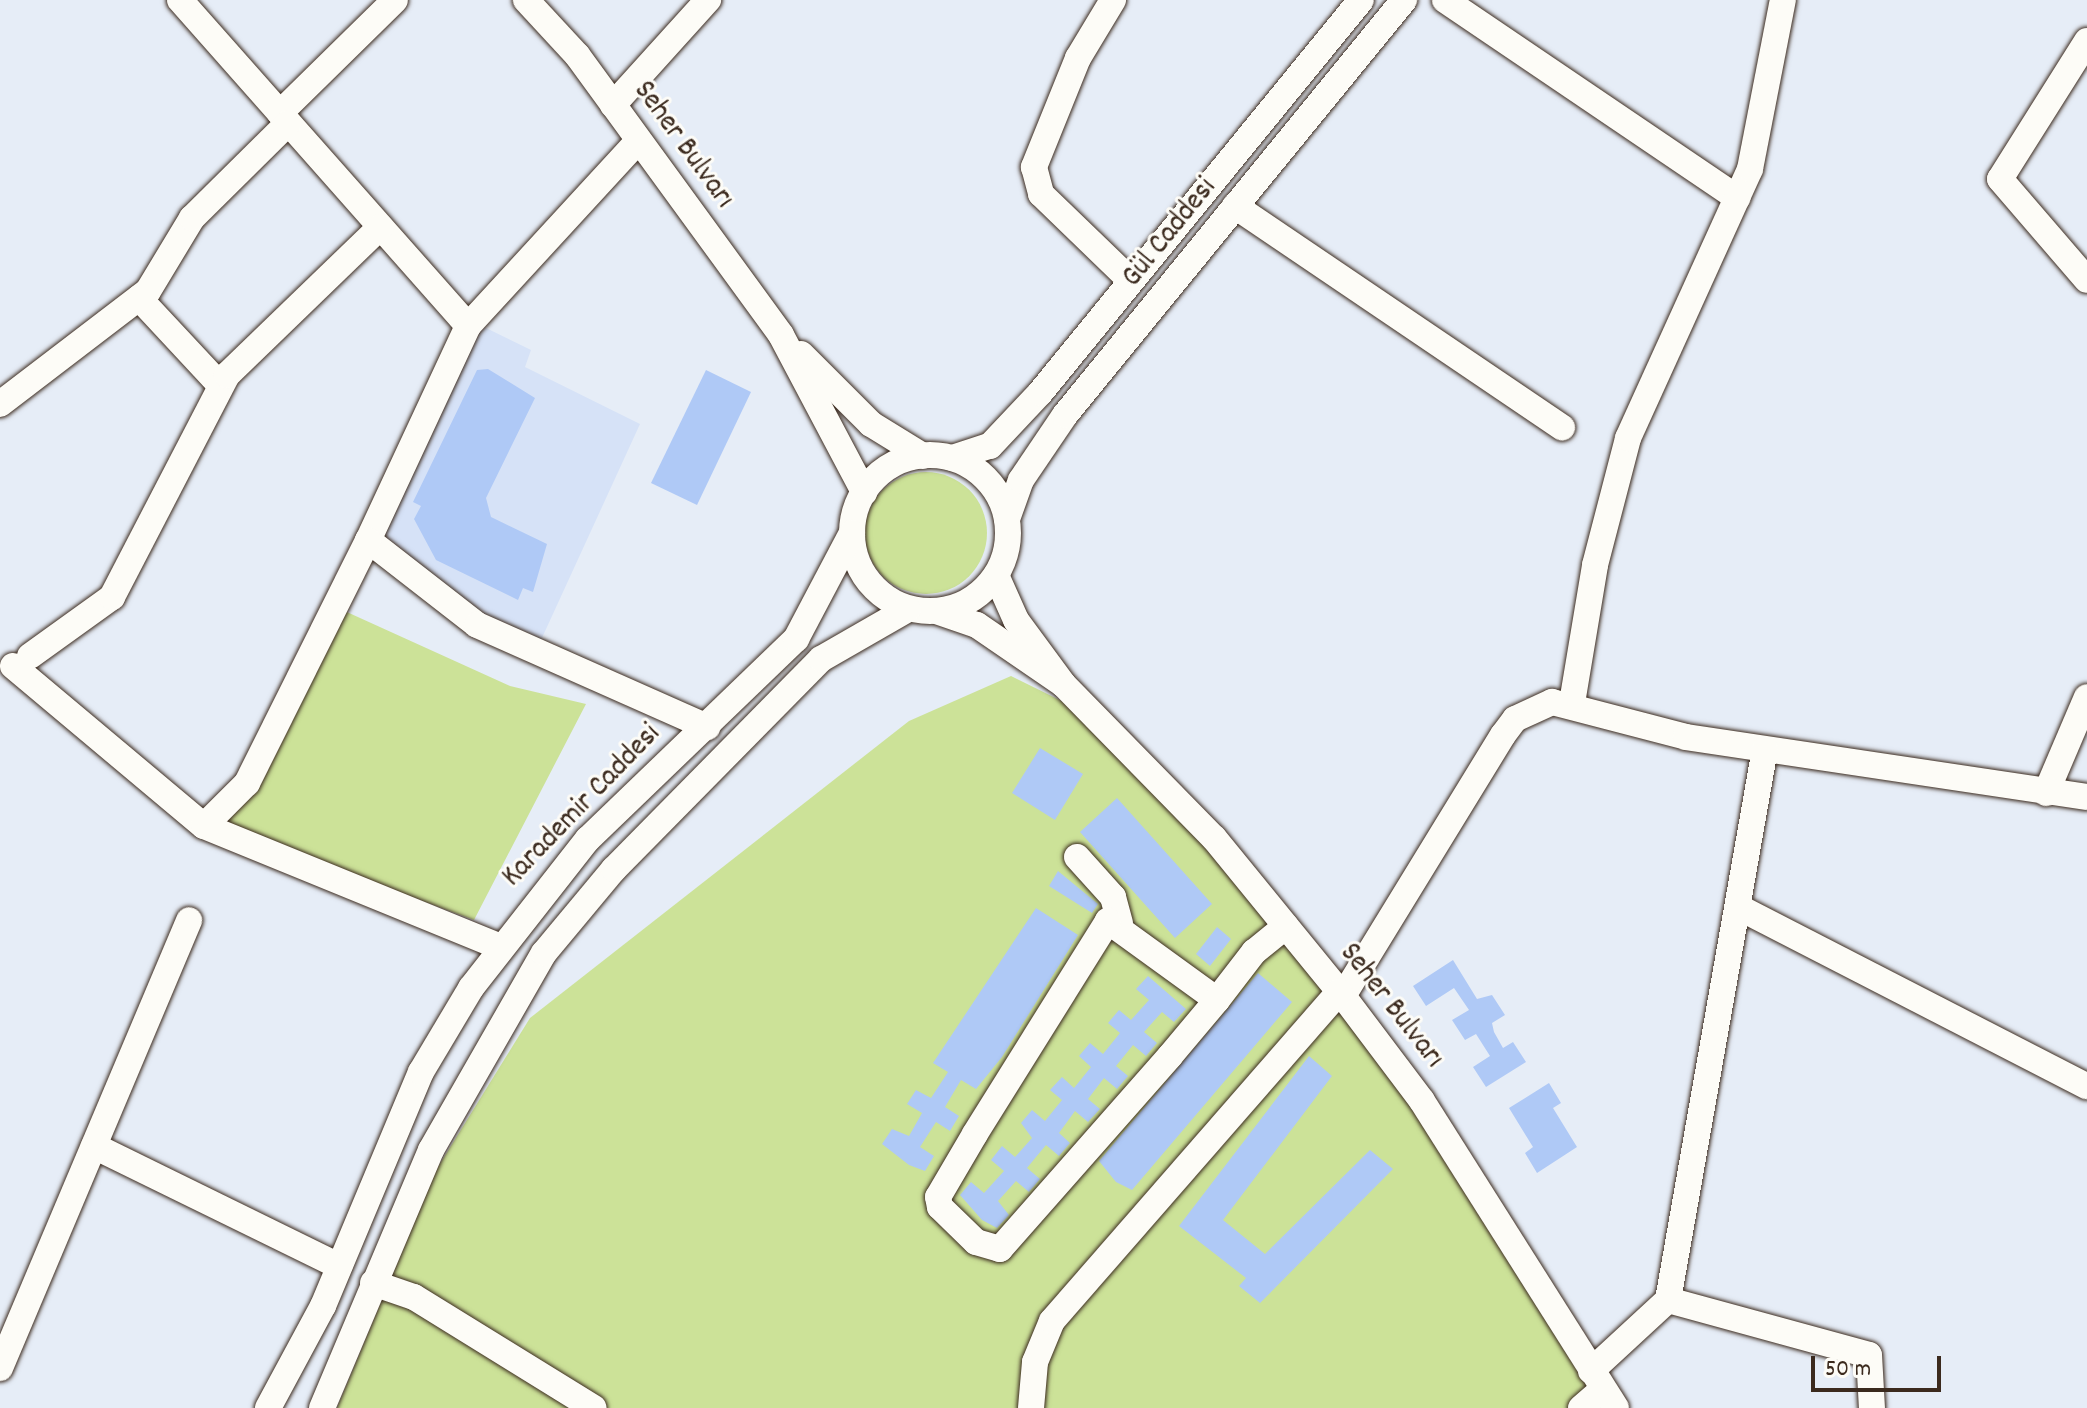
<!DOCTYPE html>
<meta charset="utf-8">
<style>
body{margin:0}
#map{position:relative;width:2087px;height:1408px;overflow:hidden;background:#e6edf7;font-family:Dekko,sans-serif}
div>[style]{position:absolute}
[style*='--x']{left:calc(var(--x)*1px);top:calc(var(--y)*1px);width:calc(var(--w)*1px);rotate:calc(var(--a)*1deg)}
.built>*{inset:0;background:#d6e2f7}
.green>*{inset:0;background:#cce298}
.round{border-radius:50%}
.building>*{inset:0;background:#afc9f6}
.roads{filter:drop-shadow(0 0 2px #3b2a1e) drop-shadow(0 0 2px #3b2a1e)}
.minor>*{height:26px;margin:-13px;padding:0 13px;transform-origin:13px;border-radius:13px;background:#fdfcf7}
.minor>.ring{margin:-13px;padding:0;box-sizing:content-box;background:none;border:26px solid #fdfcf7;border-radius:50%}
span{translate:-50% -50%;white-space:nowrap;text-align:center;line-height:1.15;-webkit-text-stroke:6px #fdfcf7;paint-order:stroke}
.street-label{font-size:30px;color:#3b2a1e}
.scale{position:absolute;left:1811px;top:1356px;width:130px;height:36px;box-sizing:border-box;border:4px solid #3b2a1e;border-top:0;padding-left:10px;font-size:24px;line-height:28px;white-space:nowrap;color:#3b2a1e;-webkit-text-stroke:6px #fdfcf7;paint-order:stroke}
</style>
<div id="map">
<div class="built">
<div style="clip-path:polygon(484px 327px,531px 350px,525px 367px,640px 424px,541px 640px,494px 625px,381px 539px,469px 342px)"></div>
</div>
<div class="green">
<div class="round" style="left:865px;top:472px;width:122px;height:122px"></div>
<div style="clip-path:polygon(338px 608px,510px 686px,586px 704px,474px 920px,220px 826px)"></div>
<div style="clip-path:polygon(1011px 676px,1084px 712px,1325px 972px,1617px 1408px,337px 1408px,436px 1170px,530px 1018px,909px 721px)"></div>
</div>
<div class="building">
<div style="clip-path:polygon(488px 369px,535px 398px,486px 498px,491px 517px,547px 544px,533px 592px,523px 588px,518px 600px,436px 560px,414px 519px,421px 506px,413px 502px,477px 370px)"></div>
<div style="clip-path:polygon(706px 370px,751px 392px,697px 505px,651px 483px)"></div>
<div style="clip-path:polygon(1040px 748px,1083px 774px,1055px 820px,1012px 793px)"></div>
<div style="clip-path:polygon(1117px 798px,1212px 904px,1175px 938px,1080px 832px)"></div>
<div style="clip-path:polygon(1058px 871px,1098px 904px,1092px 913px,1049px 886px)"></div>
<div style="clip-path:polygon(1036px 908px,1078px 935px,1002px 1057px,976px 1089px,961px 1080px,945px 1107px,959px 1116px,950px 1131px,936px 1122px,920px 1147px,934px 1156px,925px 1171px,909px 1165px,882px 1144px,892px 1129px,909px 1136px,922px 1113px,907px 1104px,916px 1090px,931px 1098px,948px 1072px,933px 1063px)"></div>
<div style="clip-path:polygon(1217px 927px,1231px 939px,1210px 966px,1196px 954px)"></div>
<div style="clip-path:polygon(1453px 960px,1477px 999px,1492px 995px,1505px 1015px,1492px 1023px,1494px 1032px,1503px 1048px,1513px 1042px,1526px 1062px,1486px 1087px,1473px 1067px,1490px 1056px,1476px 1034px,1465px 1040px,1452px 1020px,1469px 1010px,1454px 988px,1426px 1006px,1413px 986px)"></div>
<div style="clip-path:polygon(1258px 973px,1292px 1002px,1132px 1190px,1116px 1182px,1099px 1161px)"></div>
<div style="clip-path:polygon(1148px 976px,1186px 1009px,1174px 1022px,1162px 1012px,1144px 1032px,1157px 1043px,1146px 1056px,1133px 1045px,1116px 1066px,1128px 1076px,1117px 1089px,1104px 1078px,1088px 1099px,1100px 1109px,1088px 1122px,1075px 1111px,1059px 1133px,1070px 1143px,1059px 1156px,1046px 1145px,1036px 1157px,1027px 1168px,1040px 1179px,1029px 1192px,1016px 1181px,998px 1201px,1009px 1215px,997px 1228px,982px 1220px,960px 1195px,971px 1182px,984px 1193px,1004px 1171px,991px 1160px,1002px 1146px,1015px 1157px,1032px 1138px,1021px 1123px,1032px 1110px,1045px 1121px,1062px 1100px,1050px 1090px,1062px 1077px,1074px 1088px,1091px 1067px,1079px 1056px,1090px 1043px,1103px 1054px,1120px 1033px,1108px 1023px,1119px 1010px,1131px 1020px,1149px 1000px,1136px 989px)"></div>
<div style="clip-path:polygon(1309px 1056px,1332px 1076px,1223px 1220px,1265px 1254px,1370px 1150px,1393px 1169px,1260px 1303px,1239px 1286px,1246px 1278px,1179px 1226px)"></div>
<div style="clip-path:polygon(1549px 1083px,1561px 1103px,1553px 1108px,1577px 1147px,1537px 1173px,1525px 1153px,1533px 1147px,1509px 1108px)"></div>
</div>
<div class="roads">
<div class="minor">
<div style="--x:180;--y:0;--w:435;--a:48.5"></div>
<div style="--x:526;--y:0;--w:75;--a:47.2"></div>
<div style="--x:577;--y:55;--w:346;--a:53.9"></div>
<div style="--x:781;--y:335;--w:178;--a:62.1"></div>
<div style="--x:1113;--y:0;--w:68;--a:121.1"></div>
<div style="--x:1078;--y:58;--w:118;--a:112"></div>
<div style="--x:1034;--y:167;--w:28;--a:75"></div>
<div style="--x:1041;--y:194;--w:125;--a:44"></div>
<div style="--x:1445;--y:0;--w:353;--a:34.1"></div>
<div style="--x:2087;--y:41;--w:163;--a:122.2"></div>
<div style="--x:2000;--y:179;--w:133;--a:49.3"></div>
<div style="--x:613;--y:105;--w:142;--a:-47.9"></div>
<div style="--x:280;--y:113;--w:161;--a:-44.5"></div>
<div style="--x:638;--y:141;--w:251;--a:132.6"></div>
<div style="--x:468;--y:326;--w:236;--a:115"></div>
<div style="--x:368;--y:540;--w:138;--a:37.9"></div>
<div style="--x:477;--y:625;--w:252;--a:23.9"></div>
<div style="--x:1235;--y:206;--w:395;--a:34.1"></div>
<div style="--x:139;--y:298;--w:119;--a:47"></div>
<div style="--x:801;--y:354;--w:99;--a:45"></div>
<div style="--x:871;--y:424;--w:61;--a:31.6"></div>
<div style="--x:0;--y:404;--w:186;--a:-37.4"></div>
<div style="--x:148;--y:291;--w:85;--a:-58.9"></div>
<div style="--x:192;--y:218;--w:135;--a:-44.7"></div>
<div class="ring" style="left:852px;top:455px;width:130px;height:130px"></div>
<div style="--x:952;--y:458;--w:40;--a:-18"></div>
<div style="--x:990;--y:446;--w:73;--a:-46.7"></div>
<div style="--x:1040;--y:393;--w:507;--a:-50.76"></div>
<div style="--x:1007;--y:519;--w:41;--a:-70.3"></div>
<div style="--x:1021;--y:480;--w:78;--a:-55.9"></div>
<div style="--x:1065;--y:415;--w:536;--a:-50.76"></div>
<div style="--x:936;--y:611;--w:43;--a:18.9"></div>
<div style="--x:977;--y:625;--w:104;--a:34.5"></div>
<div style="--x:1063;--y:684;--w:79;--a:-126.3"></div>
<div style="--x:1016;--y:620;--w:49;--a:-114"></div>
<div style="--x:30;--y:656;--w:101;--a:-35.7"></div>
<div style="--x:112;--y:597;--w:250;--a:-62.6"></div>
<div style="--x:227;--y:375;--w:213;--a:-44"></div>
<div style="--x:13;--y:666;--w:249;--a:40"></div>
<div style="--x:204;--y:826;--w:320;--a:22.2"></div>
<div style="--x:1063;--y:684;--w:216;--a:45.6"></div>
<div style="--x:1214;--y:838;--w:204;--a:50.8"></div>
<div style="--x:1343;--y:996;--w:131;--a:53"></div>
<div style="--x:1422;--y:1101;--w:363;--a:57.7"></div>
<div style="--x:1572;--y:703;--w:140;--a:-80.5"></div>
<div style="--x:1595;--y:565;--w:131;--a:-75.4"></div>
<div style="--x:1628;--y:438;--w:295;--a:-65.6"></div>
<div style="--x:1750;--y:169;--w:172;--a:-79"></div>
<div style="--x:2046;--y:793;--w:104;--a:-66.9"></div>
<div style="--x:204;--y:826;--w:61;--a:-45"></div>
<div style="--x:247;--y:783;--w:271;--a:-63.5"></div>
<div style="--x:1077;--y:857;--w:54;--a:48"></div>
<div style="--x:1113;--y:897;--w:27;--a:75"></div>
<div style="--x:1738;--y:907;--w:392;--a:27.2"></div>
<div style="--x:1343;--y:996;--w:306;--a:-58.5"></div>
<div style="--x:1503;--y:735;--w:20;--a:-53"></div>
<div style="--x:1515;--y:719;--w:41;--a:-24.7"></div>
<div style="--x:1552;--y:702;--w:138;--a:14.6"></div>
<div style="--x:1686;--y:737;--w:405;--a:8.5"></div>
<div style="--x:1217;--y:1000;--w:135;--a:-144.1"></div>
<div style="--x:1108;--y:921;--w:251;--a:122"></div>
<div style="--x:975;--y:1134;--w:73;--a:120.4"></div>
<div style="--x:938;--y:1197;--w:10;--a:79"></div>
<div style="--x:940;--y:1207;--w:50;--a:44.2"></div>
<div style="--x:976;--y:1242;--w:25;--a:16"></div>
<div style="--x:1000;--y:1249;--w:257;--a:-48.6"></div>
<div style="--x:1170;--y:1056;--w:73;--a:-50"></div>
<div style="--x:1217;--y:1000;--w:61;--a:-52.4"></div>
<div style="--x:1254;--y:952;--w:41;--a:-39.1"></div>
<div style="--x:94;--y:1146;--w:273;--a:26.1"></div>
<div style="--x:373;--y:1283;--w:43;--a:18.9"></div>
<div style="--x:414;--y:1297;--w:211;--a:31.7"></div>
<div style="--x:1668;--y:1300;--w:208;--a:15.3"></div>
<div style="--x:1869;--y:1355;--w:53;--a:86.8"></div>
<div style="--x:0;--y:1368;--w:486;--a:-67.1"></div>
<div style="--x:1591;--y:1371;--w:105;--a:-42.7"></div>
<div style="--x:1668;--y:1300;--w:559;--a:-80.02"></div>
<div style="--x:268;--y:1408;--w:116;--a:-61.7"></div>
<div style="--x:323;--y:1306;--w:254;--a:-67.3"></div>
<div style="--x:421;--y:1072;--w:98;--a:-59.2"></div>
<div style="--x:471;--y:988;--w:189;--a:-51.9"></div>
<div style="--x:588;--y:839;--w:289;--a:-43.9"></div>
<div style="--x:796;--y:639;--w:120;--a:-62.2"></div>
<div style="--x:322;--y:1408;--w:280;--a:-67.1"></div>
<div style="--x:431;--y:1150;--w:227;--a:-60.2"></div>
<div style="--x:544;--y:953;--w:109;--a:-50.2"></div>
<div style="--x:614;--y:869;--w:295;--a:-45.4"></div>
<div style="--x:821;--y:659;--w:100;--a:-29.9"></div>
<div style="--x:1031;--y:1408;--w:46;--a:-85"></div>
<div style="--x:1035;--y:1362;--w:44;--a:-67.5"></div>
<div style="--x:1052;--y:1321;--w:437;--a:-48.9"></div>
<div style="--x:1581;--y:1408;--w:29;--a:-41"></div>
</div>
</div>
<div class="street-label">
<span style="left:682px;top:146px;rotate:54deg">Seher Bulvarı</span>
<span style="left:1171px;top:234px;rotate:-51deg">Gül Caddesi</span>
<span style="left:583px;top:807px;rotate:-46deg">Karademir Caddesi</span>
<span style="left:1390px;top:1007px;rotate:52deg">Seher Bulvarı</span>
</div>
<div class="scale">50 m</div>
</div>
